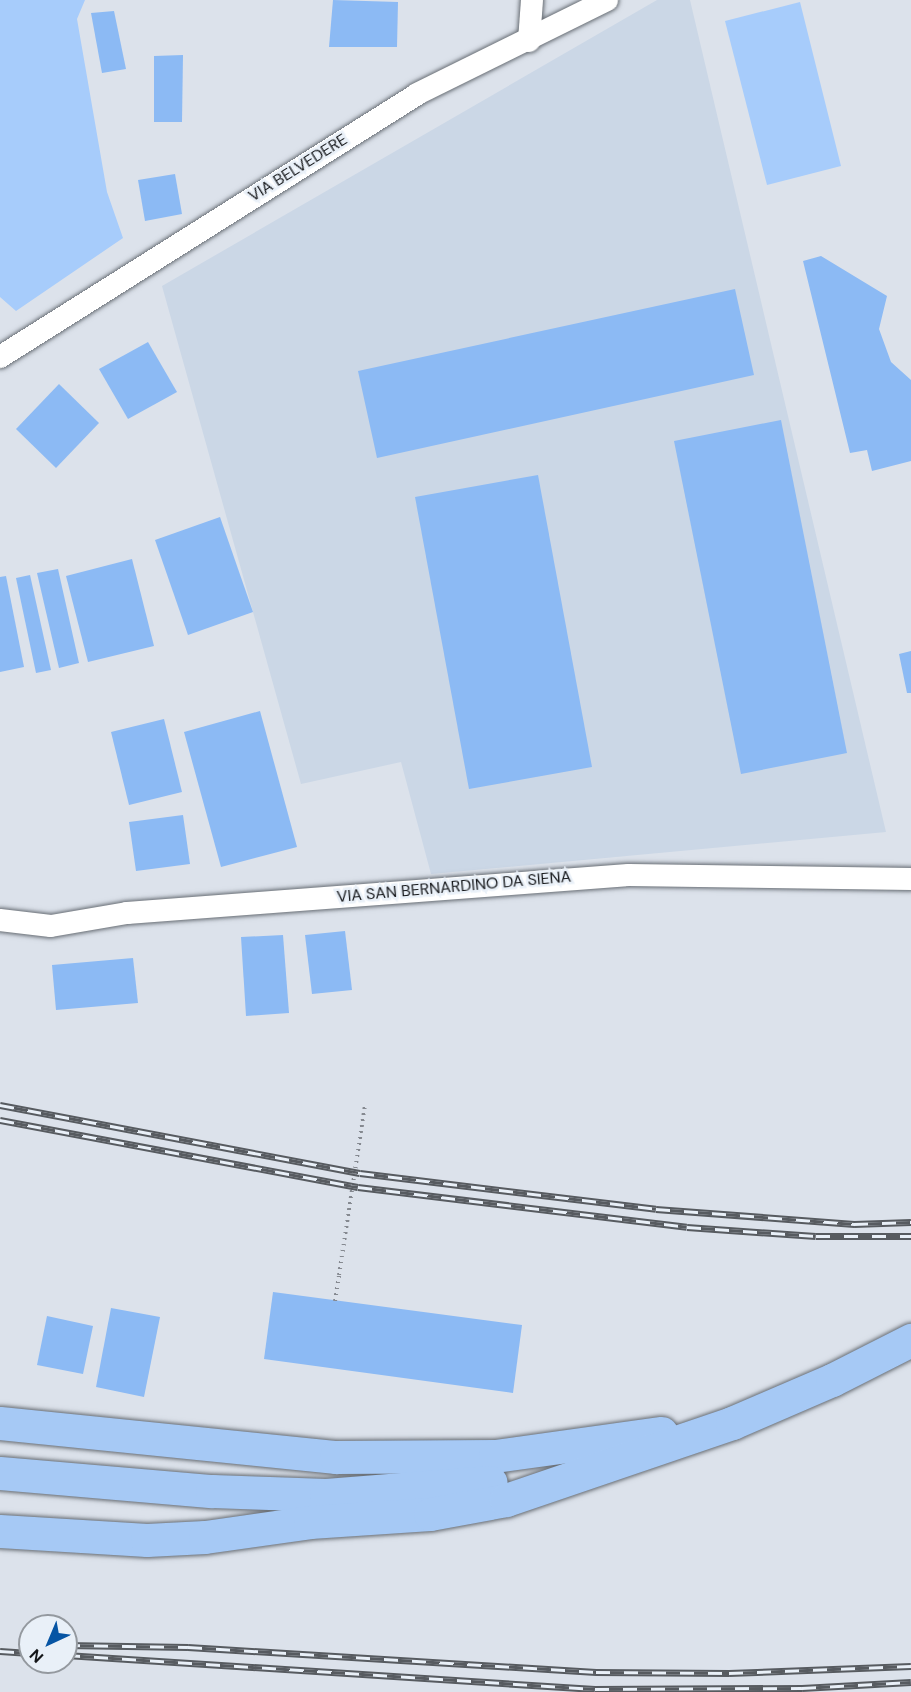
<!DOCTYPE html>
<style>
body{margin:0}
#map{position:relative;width:911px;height:1692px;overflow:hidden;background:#dce2eb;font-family:"DM Sans",sans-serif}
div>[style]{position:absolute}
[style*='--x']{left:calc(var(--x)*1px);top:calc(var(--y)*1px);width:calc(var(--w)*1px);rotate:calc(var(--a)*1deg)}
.built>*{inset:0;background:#cbd7e6}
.green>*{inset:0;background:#a7ccfb}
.building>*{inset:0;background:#8cbaf4}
.path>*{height:4px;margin-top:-2px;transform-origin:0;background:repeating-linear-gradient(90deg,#858990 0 1.5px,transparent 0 6px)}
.roads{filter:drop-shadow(0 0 2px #686e75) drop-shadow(0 0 2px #686e75)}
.minor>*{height:22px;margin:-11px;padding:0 11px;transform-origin:11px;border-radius:11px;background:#fff}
.primary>*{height:33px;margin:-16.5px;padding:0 16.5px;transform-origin:16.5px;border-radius:16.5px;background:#a6c9f5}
.rail>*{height:7px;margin-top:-3.5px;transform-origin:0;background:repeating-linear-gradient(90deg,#e9f0f8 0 14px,#575b60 0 28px);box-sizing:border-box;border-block:2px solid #575b60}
.path-bridge>*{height:4px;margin-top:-2px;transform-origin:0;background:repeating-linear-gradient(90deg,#858990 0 1.5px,transparent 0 6px)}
span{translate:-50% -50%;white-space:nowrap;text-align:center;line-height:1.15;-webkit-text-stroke:5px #e9f0f8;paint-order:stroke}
.street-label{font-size:16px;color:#141619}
.north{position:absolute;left:18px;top:1614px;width:60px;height:60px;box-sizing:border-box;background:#e9f0f8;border:2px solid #94999f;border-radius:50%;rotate:224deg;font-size:16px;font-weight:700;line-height:24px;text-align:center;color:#141619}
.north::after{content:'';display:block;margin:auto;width:21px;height:27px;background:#0755a4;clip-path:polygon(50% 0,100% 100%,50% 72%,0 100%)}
</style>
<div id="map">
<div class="built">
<div style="clip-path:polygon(657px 0,690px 0,886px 832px,431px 874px,401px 762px,301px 784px,162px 286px)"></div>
</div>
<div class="green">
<div style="clip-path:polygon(0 0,85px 0,77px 19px,107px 192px,123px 238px,16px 311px,0 297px)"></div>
<div style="clip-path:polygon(800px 2px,841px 166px,767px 185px,725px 21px)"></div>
</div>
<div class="building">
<div style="clip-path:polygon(333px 0,398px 2px,397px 47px,329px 47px)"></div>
<div style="clip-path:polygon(114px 11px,126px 69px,102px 73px,91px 13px)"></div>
<div style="clip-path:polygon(183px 55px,182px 122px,154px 122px,154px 56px)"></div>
<div style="clip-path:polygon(175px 174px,182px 214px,145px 221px,138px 180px)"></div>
<div style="clip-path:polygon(821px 256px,887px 296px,879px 329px,891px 362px,911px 380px,911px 461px,872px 471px,867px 450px,850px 453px,803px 261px)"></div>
<div style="clip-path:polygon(735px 289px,754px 375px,377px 458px,358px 371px)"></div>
<div style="clip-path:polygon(148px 342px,177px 392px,128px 419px,99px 369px)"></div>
<div style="clip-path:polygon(59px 384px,99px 423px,56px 468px,16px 429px)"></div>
<div style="clip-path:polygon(781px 420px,847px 753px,741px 774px,674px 441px)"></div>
<div style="clip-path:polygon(538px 475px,592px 767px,469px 789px,415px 497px)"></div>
<div style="clip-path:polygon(220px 517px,253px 612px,188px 635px,155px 540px)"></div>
<div style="clip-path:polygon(132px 559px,154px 646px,88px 662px,66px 576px)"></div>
<div style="clip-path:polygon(58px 569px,79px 663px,59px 668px,37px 573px)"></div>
<div style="clip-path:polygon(30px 575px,51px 670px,36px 673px,16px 578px)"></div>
<div style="clip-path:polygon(6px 576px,24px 667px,0 672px,0 577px)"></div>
<div style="clip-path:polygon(911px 651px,911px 693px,907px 693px,899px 654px)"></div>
<div style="clip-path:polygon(260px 711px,297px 847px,221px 867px,184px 732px)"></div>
<div style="clip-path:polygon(164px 719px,182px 792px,129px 805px,111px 732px)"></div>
<div style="clip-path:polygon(183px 815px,190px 864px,136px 871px,129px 822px)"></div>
<div style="clip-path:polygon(345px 931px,352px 990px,312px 994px,305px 935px)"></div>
<div style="clip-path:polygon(283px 935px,289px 1013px,246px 1016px,241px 937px)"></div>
<div style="clip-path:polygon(133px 958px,138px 1003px,56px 1010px,52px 965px)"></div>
<div style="clip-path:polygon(273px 1292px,522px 1325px,513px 1393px,264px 1359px)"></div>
<div style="clip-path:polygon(111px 1308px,160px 1317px,144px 1397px,96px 1387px)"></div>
<div style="clip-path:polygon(47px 1316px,93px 1326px,83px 1374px,37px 1365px)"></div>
</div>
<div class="path">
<div style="--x:335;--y:1301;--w:26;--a:-81"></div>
</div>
<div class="roads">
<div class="minor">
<div style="--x:529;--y:41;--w:41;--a:-85.8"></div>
<div style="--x:0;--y:357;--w:493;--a:-32.2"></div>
<div style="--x:417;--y:94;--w:212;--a:-26.3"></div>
<div style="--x:0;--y:920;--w:51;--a:6.7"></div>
<div style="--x:51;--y:926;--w:77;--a:-9.7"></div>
<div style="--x:127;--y:913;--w:503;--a:-4.33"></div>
<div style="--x:629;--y:875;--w:282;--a:0.8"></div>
</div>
<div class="primary">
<div style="--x:0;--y:1423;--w:338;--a:5.8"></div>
<div style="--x:336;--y:1457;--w:159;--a:-0.4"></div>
<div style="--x:495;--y:1456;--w:168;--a:-7.9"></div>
<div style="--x:0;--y:1473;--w:213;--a:4.9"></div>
<div style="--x:212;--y:1491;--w:114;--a:2"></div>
<div style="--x:326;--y:1495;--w:165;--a:-4.5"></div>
<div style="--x:0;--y:1531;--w:147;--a:3.5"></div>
<div style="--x:147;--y:1540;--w:58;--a:-3"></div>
<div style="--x:205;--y:1537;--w:106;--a:-8.1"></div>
<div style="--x:310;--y:1522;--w:120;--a:-3.8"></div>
<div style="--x:430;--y:1514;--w:77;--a:-10.4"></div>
<div style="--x:506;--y:1500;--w:239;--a:-18.8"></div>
<div style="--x:732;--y:1423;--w:109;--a:-23.3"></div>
<div style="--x:832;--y:1380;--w:89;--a:-26.9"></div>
</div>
</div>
<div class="rail">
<div style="--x:0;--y:1105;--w:366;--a:10.7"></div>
<div style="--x:360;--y:1173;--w:298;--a:6.9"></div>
<div style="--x:656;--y:1209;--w:199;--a:4.3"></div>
<div style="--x:854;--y:1224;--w:57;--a:-2"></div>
<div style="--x:0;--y:1120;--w:364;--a:10.6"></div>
<div style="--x:358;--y:1187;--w:331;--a:6.9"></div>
<div style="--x:687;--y:1227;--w:129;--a:4"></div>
<div style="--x:816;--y:1236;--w:95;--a:0"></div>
<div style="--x:66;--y:1645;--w:122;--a:0.9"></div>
<div style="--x:188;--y:1647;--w:409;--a:3.5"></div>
<div style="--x:596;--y:1672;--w:133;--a:0.4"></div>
<div style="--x:729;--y:1673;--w:182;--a:-2.2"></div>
<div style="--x:0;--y:1651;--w:30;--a:4"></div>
<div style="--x:66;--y:1655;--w:530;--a:3.68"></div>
<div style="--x:595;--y:1689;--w:207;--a:-0.3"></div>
<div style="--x:802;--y:1688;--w:109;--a:-3.2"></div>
</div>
<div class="path-bridge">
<div style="--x:339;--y:1275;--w:171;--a:-81.3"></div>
</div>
<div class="street-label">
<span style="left:298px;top:168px;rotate:-32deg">VIA BELVEDERE</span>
<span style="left:454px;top:887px;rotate:-5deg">VIA SAN BERNARDINO DA SIENA</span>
</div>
<div class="north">N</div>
</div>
